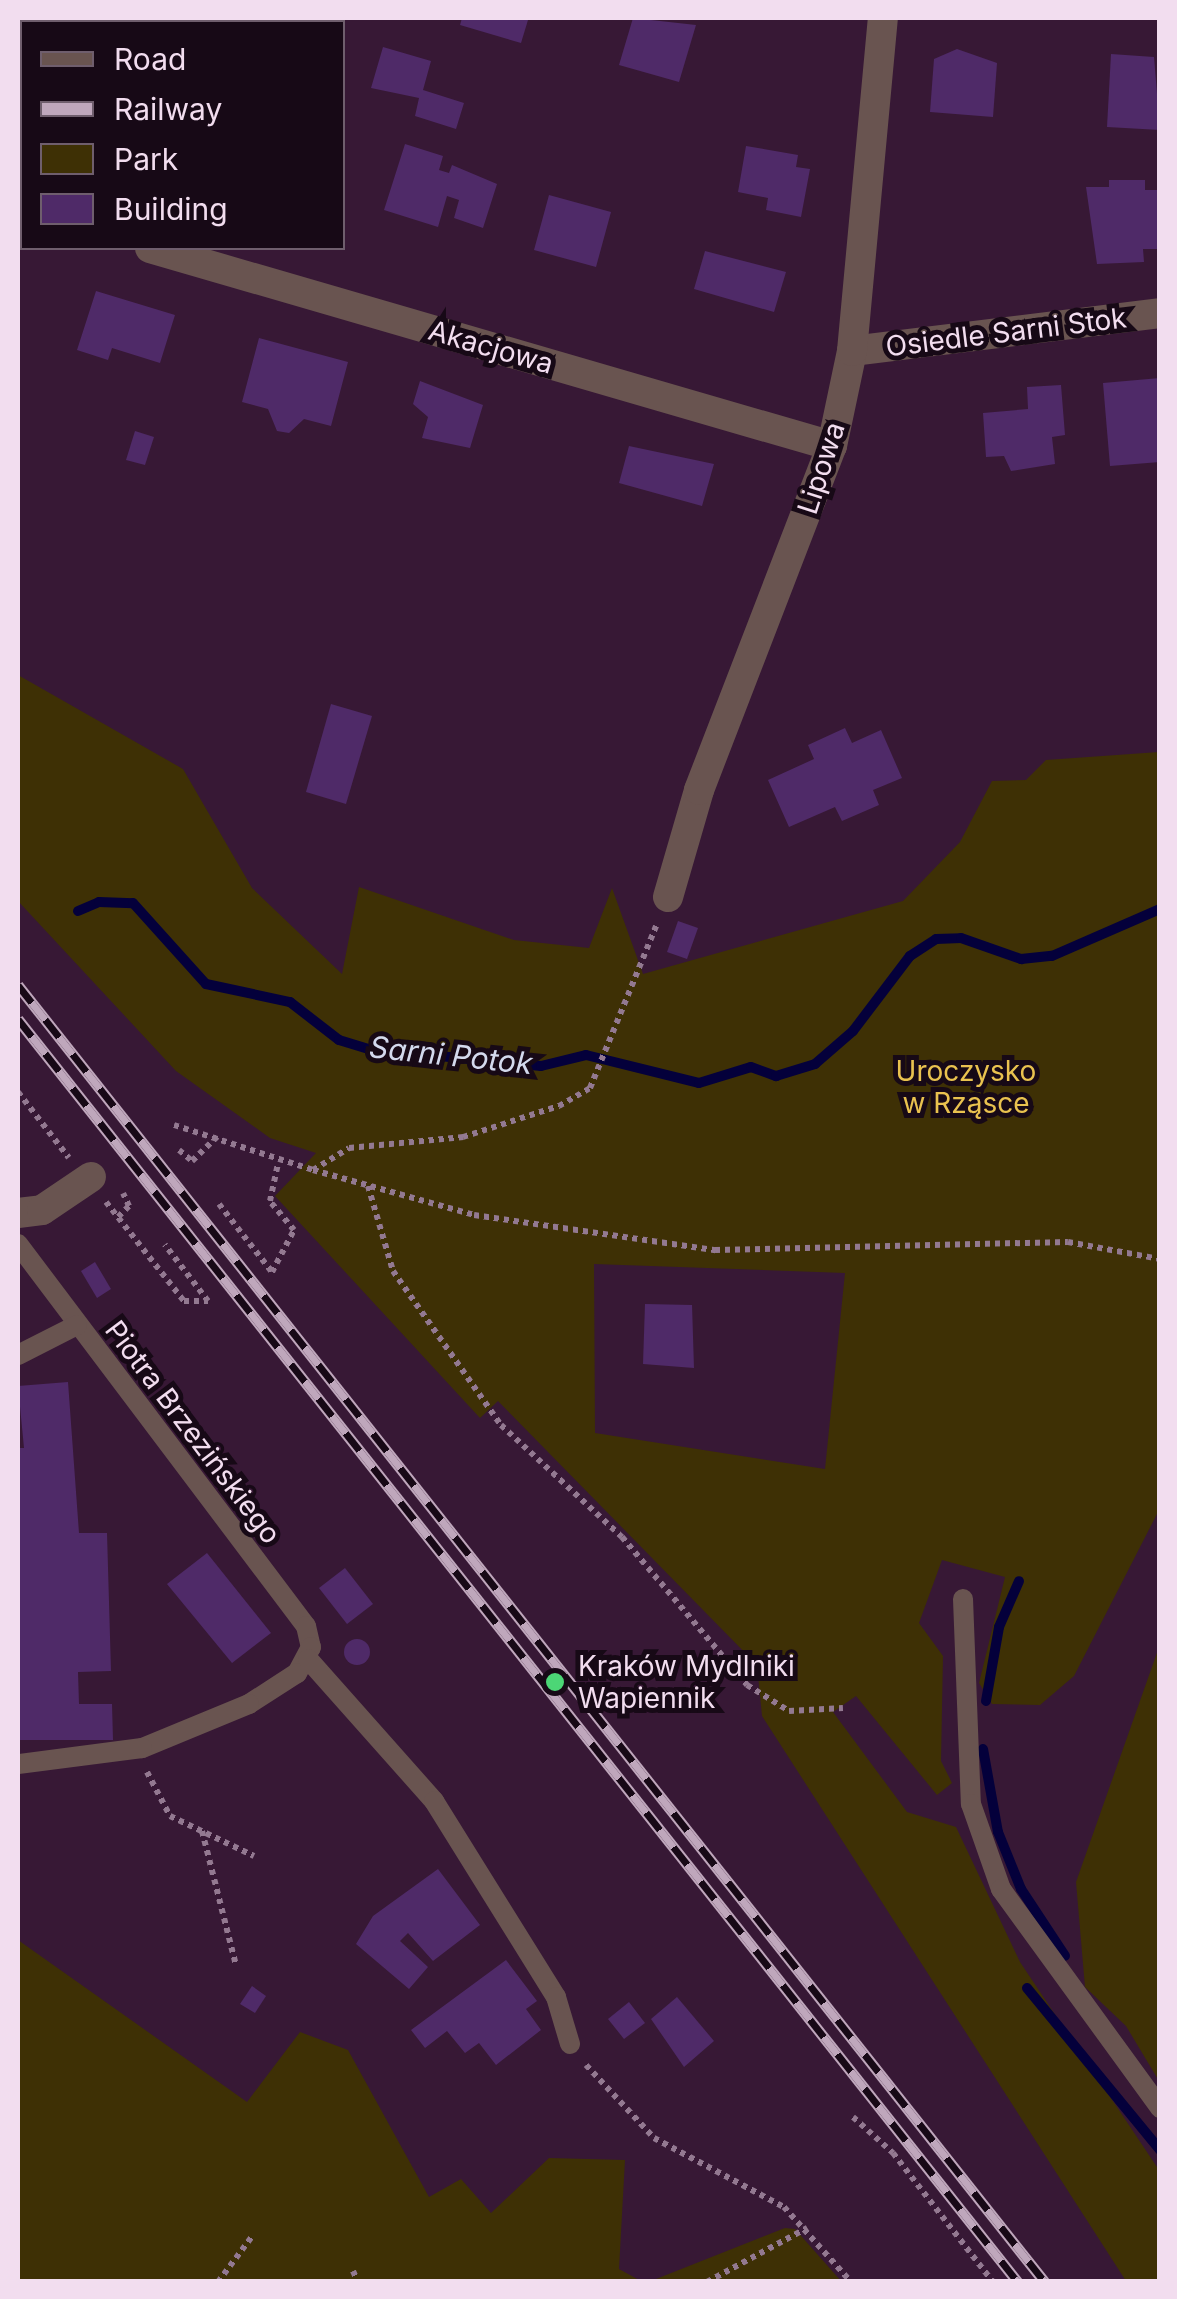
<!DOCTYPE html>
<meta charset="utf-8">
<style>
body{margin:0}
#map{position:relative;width:1177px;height:2299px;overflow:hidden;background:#371835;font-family:Inter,sans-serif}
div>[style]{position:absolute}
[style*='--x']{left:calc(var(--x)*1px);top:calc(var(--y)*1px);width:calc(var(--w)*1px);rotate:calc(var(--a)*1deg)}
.green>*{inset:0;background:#3e3005}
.stream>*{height:10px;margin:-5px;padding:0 5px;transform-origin:5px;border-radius:5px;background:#04003b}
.building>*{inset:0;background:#4f2a68}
.round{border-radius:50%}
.path>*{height:6px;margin-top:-3px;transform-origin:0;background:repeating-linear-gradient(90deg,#937991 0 5px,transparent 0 10px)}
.lane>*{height:20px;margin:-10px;padding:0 10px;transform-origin:10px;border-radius:10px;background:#695450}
.street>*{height:30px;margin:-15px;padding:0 15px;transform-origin:15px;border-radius:15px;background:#695450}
.rail>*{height:11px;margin-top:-5.5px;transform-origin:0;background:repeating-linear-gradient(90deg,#170916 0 22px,#bfa7bc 0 44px);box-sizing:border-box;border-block:2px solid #bfa7bc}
.dots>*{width:28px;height:28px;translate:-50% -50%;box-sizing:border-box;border:5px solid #170916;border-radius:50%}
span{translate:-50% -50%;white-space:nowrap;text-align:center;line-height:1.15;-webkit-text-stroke:10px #170916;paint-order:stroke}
.street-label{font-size:28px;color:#f2ddef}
.park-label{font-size:28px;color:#e9c24f}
.poi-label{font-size:28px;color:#f2ddef}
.left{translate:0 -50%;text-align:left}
.water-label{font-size:30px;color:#d3d9ed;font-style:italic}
.frame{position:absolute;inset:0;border:20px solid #f2ddef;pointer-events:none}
.legend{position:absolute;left:20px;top:20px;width:325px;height:230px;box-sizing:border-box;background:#170916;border:2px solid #6f5e6d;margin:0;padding:12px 18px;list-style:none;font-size:30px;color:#f2ddef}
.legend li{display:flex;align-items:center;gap:20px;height:50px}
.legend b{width:50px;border:2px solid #6f5e6d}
</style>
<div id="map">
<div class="green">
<div style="clip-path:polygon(evenodd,18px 675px,183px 769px,252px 888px,342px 974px,359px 887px,514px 940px,589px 948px,612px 888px,643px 974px,903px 901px,960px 842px,992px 781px,1026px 780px,1046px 760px,1159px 752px,1159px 1510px,1074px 1676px,1040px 1705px,992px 1704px,979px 1683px,1005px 1577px,942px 1560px,919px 1623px,943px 1656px,941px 1761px,952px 1783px,937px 1795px,856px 1696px,833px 1712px,907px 1812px,956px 1827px,1020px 1962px,1159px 2170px,1159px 2281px,1126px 2281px,762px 1716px,757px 1665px,498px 1401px,480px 1418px,275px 1196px,316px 1153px,270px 1138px,176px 1071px,18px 901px,18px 675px,594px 1264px,845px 1273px,825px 1469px,595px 1433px,594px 1264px)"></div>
<div style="clip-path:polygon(1159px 1647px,1159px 2081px,1126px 2026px,1085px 1987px,1076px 1882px)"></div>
<div style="clip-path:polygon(18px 1940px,247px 2102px,300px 2032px,348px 2050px,429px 2197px,461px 2179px,491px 2213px,549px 2158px,625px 2160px,619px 2269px,641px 2281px,18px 2281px)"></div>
<div style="clip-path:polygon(785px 2228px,795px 2229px,841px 2281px,651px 2281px)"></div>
</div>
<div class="stream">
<div style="--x:78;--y:911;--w:23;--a:-23"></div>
<div style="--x:99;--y:902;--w:34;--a:2"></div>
<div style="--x:133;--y:903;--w:109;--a:48"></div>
<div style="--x:206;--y:984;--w:86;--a:12.1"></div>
<div style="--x:290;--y:1002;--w:62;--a:37.8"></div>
<div style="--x:339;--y:1040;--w:30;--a:17"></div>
<div style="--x:368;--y:1049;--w:174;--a:5.6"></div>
<div style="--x:541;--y:1066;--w:46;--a:-13.7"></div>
<div style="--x:586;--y:1055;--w:116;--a:13.9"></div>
<div style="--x:699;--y:1083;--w:54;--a:-17.1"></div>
<div style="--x:751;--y:1067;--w:27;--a:20"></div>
<div style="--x:776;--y:1076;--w:41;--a:-17.1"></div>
<div style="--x:815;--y:1064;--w:50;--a:-41"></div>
<div style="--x:853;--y:1031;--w:94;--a:-52.8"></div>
<div style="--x:910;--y:956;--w:31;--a:-33"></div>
<div style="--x:936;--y:939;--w:25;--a:-2"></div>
<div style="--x:961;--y:938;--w:64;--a:19.3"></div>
<div style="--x:1021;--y:959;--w:31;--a:-6"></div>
<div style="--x:1052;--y:956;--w:118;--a:-23.5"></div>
<div style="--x:986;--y:1701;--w:75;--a:-80"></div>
<div style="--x:999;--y:1627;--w:50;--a:-66.5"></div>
<div style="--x:983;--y:1749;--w:84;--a:79.8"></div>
<div style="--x:998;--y:1832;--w:61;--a:68"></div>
<div style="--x:1021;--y:1889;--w:80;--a:56.7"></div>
<div style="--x:1027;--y:1988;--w:210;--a:50.6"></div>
</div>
<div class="building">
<div style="clip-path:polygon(462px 18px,519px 18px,528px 20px,521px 43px,460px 25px)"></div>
<div style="clip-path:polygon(633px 18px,696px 25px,679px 82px,619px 65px)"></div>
<div style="clip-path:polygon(383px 47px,431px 61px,423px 90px,464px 103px,456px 129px,415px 116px,419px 98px,371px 88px)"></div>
<div style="clip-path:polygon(957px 49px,997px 63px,993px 117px,930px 112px,934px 59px)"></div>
<div style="clip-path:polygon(1111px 54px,1154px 57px,1160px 130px,1107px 127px)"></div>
<div style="clip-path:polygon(405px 144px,443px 156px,439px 170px,449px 173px,452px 165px,497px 184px,483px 228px,454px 218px,459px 200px,447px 196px,438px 227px,384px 210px)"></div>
<div style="clip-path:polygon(746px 146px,798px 155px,796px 167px,810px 169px,801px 217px,766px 210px,768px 198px,738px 192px)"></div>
<div style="clip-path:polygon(1109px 180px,1145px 180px,1145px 190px,1160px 190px,1160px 249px,1143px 249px,1144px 262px,1097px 264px,1086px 187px,1109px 187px)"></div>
<div style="clip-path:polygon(549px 195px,611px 212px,596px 267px,534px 250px)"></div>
<div style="clip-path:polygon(705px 251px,786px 272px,774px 312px,694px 289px)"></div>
<div style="clip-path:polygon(96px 291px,175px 315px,160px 363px,112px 348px,108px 360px,77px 350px)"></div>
<div style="clip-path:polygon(259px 338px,348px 362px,331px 426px,304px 419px,289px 433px,277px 431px,268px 409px,242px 402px)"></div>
<div style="clip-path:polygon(1160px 378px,1160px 462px,1110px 466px,1103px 383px)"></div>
<div style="clip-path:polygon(420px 381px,483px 405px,470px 448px,422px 438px,428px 417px,413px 404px)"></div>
<div style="clip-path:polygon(1061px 385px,1065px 435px,1052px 437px,1055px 464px,1011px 471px,1004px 456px,986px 457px,983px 413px,1028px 409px,1027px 387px)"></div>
<div style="clip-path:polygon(135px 431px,154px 437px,145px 465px,126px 460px)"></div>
<div style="clip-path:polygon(629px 446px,714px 464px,702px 506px,619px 483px)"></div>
<div style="clip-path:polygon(331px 704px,372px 716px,346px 804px,306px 792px)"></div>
<div style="clip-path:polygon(845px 728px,852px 743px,881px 730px,902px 778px,873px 790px,879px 805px,842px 821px,835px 807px,789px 827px,768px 780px,814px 759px,808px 745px)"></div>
<div style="clip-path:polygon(678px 921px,698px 928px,687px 959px,667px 952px)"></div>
<div style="clip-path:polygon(95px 1262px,111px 1289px,97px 1298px,81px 1271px)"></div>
<div style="clip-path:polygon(645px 1304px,692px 1305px,694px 1368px,643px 1364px)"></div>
<div style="clip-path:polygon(68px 1382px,79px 1533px,107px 1533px,111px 1671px,78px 1672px,79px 1704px,112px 1704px,113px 1740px,18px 1740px,18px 1448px,24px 1448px,18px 1386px)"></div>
<div style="clip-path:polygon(207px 1553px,271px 1633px,232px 1663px,167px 1584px)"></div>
<div style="clip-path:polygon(345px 1568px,373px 1604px,347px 1624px,319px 1588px)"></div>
<div class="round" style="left:344px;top:1639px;width:26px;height:26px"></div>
<div style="clip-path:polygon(438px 1869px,480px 1925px,433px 1961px,408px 1933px,400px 1941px,428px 1967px,409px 1989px,356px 1944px,373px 1916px)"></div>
<div style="clip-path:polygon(506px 1960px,537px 2001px,526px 2009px,541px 2030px,496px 2065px,479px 2043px,465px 2053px,447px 2031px,425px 2048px,411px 2030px)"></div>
<div style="clip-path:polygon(252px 1986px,266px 1996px,255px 2013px,240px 2004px)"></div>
<div style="clip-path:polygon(677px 1997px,714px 2041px,684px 2067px,651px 2019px)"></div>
<div style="clip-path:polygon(629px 2002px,645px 2023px,624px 2039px,608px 2019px)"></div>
</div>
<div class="path">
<div style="--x:18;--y:1092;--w:83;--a:52.3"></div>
<div style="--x:174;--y:1125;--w:146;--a:17.9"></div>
<div style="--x:313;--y:1170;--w:42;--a:-31.4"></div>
<div style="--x:349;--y:1148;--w:115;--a:-5.5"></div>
<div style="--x:463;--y:1137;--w:101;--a:-17.9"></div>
<div style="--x:559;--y:1106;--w:36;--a:-30"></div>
<div style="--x:590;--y:1088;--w:175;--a:-67.8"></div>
<div style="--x:179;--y:1150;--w:17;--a:40"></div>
<div style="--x:192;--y:1161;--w:35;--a:-44"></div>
<div style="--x:313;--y:1170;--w:167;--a:15.6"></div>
<div style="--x:474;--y:1215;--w:244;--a:8.3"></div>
<div style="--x:715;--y:1250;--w:353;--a:-1.3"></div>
<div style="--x:1068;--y:1242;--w:94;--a:10.5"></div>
<div style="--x:368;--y:1186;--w:89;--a:73.6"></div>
<div style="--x:393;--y:1271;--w:188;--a:55"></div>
<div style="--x:501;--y:1425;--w:165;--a:42.8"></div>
<div style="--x:622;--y:1537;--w:194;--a:49.8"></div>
<div style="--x:747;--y:1685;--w:49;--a:31.8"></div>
<div style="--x:789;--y:1711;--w:54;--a:-3.2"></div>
<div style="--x:106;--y:1202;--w:126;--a:51.8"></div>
<div style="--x:184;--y:1301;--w:24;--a:0"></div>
<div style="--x:208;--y:1301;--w:71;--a:-127.5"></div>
<div style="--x:219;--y:1204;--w:86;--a:52.1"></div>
<div style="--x:272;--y:1272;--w:47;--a:-62.4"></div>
<div style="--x:294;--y:1230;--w:38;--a:-130"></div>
<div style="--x:270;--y:1201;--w:40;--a:-78"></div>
<div style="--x:118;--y:1217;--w:16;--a:-45"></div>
<div style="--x:129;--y:1206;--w:14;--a:-115"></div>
<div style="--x:147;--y:1772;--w:50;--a:62.4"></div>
<div style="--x:170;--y:1816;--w:93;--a:25.5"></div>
<div style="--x:202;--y:1831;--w:138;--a:75.8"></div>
<div style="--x:586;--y:2065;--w:100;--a:47"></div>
<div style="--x:654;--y:2138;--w:147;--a:28"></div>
<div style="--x:784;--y:2207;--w:101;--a:48.2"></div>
<div style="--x:853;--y:2117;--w:54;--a:42"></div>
<div style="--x:893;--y:2153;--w:163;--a:52.2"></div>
<div style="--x:353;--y:2271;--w:12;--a:66"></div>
<div style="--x:218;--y:2282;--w:59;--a:-53.3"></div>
<div style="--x:707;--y:2282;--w:114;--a:-28.4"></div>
</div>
<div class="lane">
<div style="--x:18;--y:1244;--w:478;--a:53"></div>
<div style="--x:306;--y:1626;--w:22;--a:77"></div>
<div style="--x:311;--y:1647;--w:30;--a:118"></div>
<div style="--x:297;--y:1673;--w:57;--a:147.1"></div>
<div style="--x:249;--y:1704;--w:116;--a:157.6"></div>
<div style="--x:142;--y:1748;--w:125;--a:172.6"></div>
<div style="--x:18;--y:1355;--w:66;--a:-27"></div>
<div style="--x:963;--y:1599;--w:205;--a:87.8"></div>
<div style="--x:971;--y:1804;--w:90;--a:70.6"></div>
<div style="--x:1001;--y:1889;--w:271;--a:54"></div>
<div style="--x:308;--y:1659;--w:190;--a:48.4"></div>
<div style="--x:434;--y:1801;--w:231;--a:58.1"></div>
<div style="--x:556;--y:1997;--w:49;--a:73.4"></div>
</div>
<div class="street">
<div style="--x:33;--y:22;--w:4;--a:-63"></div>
<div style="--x:18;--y:67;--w:15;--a:-74"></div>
<div style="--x:18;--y:205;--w:4;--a:27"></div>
<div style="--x:150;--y:248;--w:710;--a:16.19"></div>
<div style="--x:852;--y:351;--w:310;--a:-7"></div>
<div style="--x:668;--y:897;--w:111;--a:-73.8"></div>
<div style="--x:699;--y:790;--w:369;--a:-68.9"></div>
<div style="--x:832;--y:446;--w:97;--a:-78.1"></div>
<div style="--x:852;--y:351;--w:334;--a:-84.7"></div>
<div style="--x:18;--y:1213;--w:24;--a:-7"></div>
<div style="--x:42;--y:1210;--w:59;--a:-34"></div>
</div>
<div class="rail">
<div style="--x:18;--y:985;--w:1654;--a:51.63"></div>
<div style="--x:18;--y:1019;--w:1611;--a:51.63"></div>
</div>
<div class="dots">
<div style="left:555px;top:1682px;background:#4cd676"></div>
</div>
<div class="street-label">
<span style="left:1006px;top:332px;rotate:-7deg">Osiedle Sarni Stok</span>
<span style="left:491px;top:347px;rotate:16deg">Akacjowa</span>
<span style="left:821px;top:468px;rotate:-72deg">Lipowa</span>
<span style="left:193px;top:1432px;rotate:53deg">Piotra Brzezińskiego</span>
</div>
<div class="park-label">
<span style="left:966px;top:1087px">Uroczysko<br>w Rząsce</span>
</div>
<div class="poi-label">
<span class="left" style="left:578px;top:1682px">Kraków Mydlniki<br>Wapiennik</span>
</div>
<div class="water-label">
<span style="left:451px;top:1055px;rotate:6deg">Sarni Potok</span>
</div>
<div class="frame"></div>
<ul class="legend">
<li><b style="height:12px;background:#695450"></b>Road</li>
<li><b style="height:12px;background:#bfa7bc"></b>Railway</li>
<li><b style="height:28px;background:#3e3005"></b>Park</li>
<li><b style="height:28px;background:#4f2a68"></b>Building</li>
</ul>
</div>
